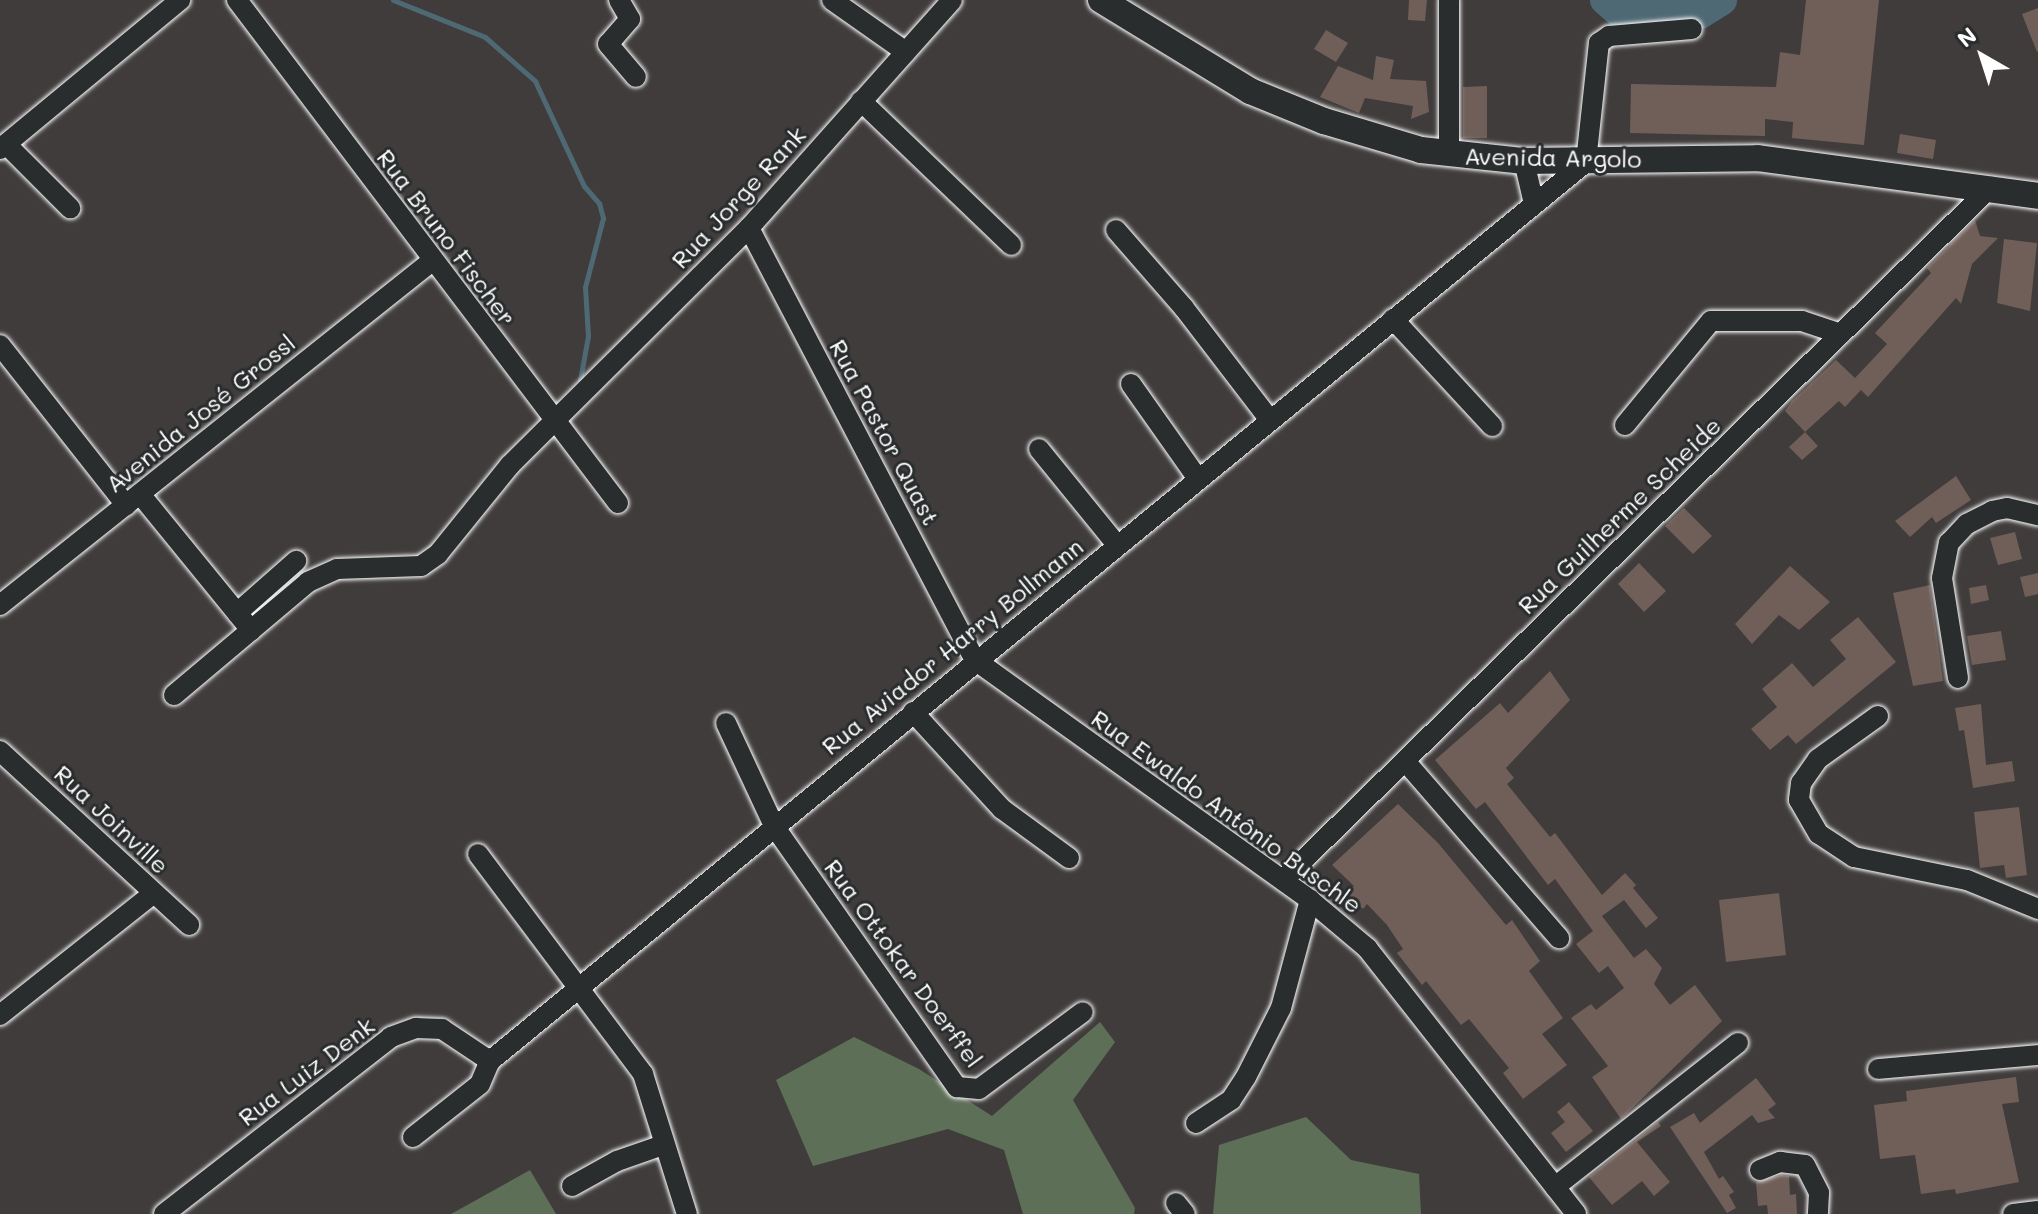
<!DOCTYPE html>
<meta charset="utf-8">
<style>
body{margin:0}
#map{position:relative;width:2038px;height:1214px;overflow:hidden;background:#3f3c3b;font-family:Mali,sans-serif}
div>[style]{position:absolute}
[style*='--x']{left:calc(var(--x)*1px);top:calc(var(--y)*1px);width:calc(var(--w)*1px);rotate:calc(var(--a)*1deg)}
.green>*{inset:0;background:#5e6f58}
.stream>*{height:5px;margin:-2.5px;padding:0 2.5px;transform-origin:2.5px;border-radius:2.5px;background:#4f6974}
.river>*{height:30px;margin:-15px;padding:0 15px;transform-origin:15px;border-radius:15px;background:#4f6974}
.building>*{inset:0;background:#705f58}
.roads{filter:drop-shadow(0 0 2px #fff) drop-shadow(0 0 2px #fff)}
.minor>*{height:20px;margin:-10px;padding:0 10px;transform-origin:10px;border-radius:10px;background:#2a2d2e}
.major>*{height:26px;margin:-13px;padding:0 13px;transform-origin:13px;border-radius:13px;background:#2a2d2e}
span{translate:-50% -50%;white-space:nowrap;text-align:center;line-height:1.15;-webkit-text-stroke:6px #2a2d2e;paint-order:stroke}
.street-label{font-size:24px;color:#fff}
.north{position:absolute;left:1942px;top:16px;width:80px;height:80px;-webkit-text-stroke:6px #2a2d2e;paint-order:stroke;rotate:321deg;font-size:22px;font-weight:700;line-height:32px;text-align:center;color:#fff}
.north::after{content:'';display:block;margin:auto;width:28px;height:36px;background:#fff;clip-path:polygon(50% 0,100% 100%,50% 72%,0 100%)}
</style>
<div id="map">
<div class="green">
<div style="clip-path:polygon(1100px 1022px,1115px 1042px,1073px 1100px,1135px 1208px,1134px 1214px,1023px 1214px,1004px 1150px,948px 1129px,813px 1166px,776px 1080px,854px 1037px,919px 1069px,992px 1116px)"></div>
<div style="clip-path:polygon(1306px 1117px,1351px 1160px,1419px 1174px,1421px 1214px,1213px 1214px,1219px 1145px)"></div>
<div style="clip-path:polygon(530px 1170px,556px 1214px,451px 1214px)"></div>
</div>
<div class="stream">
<div style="--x:393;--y:0;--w:99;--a:21.9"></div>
<div style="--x:485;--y:37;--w:67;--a:41.3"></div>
<div style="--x:535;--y:81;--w:116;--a:65"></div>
<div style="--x:584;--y:186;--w:23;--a:49"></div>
<div style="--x:599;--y:203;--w:16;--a:75"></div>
<div style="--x:603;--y:218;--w:71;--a:104.6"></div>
<div style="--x:585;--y:287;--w:49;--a:86.5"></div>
<div style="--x:588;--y:336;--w:45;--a:100.3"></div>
</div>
<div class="river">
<div style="--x:1605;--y:0;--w:20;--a:41"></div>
<div style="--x:1620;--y:13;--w:80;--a:0.7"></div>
<div style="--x:1700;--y:14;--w:26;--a:-32"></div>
</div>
<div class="building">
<div style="clip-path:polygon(1409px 0,1427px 0,1425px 21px,1408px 20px)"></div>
<div style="clip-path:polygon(1806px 0,1879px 0,1864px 145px,1792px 138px,1793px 122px,1765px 119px,1765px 136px,1630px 133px,1631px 84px,1776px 87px,1780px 52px,1800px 55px)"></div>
<div style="clip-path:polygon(2038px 8px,2038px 51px,2037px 52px,2022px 14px)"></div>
<div style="clip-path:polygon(1326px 30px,1348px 43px,1336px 62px,1314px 49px)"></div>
<div style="clip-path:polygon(1376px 56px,1394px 60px,1390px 79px,1426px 81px,1429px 112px,1411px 119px,1413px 106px,1365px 98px,1359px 113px,1320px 97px,1338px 66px,1373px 80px)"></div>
<div style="clip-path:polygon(1487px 86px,1487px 138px,1463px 138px,1463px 87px)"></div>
<div style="clip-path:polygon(1900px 134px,1936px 140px,1933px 159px,1897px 153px)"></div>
<div style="clip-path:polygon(1975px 220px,1980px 236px,1998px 238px,1972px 264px,1961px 304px,1956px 298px,1868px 397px,1861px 390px,1845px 407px,1839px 401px,1805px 432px,1785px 411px,1792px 401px,1836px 360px,1855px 378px,1887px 344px,1875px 333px,1931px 273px,1927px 268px)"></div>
<div style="clip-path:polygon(2004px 239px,2037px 243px,2030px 311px,1997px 303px)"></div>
<div style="clip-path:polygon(1805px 432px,1818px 446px,1802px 460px,1789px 447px)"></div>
<div style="clip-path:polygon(1956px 476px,1971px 500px,1936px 523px,1932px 517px,1910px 537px,1895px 521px)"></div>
<div style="clip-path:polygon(1684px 508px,1712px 536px,1693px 554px,1665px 526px)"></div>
<div style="clip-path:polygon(2015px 532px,2022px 559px,1998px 565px,1990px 538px)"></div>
<div style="clip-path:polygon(1639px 563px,1666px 591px,1644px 612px,1618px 584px)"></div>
<div style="clip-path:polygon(1790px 566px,1830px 602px,1799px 630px,1779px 615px,1752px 644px,1735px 624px)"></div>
<div style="clip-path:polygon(2038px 573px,2038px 594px,2025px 597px,2020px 577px)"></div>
<div style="clip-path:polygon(1930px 585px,1943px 681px,1913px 686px,1893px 593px)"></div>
<div style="clip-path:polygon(1986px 585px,1989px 600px,1971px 604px,1969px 588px)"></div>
<div style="clip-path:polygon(1858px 617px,1896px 662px,1796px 744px,1788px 735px,1770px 750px,1751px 729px,1777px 707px,1762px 689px,1792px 663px,1813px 687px,1846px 659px,1830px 640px)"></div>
<div style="clip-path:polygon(2001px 631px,2006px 660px,1972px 665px,1967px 636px)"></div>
<div style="clip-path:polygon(1550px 671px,1570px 700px,1506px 768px,1514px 778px,1507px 784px,1550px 837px,1555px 833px,1602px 895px,1625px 873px,1636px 885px,1633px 888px,1658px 918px,1646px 928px,1624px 900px,1602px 916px,1634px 958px,1646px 949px,1662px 968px,1654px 984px,1670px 1005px,1695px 985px,1722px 1021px,1621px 1119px,1592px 1077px,1608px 1066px,1571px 1018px,1591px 1004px,1596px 1010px,1624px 988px,1608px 966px,1599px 973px,1576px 944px,1593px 931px,1555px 879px,1548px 885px,1485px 802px,1476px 809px,1435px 760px,1500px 703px,1508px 713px)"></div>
<div style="clip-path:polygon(1981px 704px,1986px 765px,2012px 761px,2015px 781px,1973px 788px,1964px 730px,1959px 731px,1955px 708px)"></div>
<div style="clip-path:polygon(1398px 804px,1438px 843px,1506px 925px,1512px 920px,1540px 961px,1529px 971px,1563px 1018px,1542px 1034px,1567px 1065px,1523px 1099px,1503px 1073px,1509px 1068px,1469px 1019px,1461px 1025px,1426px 981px,1422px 985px,1397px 953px,1403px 949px,1387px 925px,1367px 904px,1363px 909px,1347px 893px,1354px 886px,1332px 865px)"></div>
<div style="clip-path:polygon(2019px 807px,2027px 875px,2006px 878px,2004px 865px,1980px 868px,1974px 812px)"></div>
<div style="clip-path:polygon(1779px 893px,1786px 955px,1726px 962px,1719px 900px)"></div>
<div style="clip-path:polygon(2016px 1077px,2019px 1102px,2002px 1104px,2019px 1182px,1956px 1194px,1955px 1189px,1921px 1194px,1915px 1155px,1880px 1159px,1874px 1105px,1907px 1101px,1906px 1091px)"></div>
<div style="clip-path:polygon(1756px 1078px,1776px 1104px,1768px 1110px,1775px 1118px,1758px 1123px,1752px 1115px,1704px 1152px,1719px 1179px,1723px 1176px,1734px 1192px,1729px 1195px,1736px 1208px,1727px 1213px,1670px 1127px,1694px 1113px,1700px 1123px)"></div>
<div style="clip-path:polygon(1569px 1102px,1593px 1131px,1566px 1152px,1551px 1133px,1565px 1122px,1557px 1112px)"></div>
<div style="clip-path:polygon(1658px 1122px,1661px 1126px,1637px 1142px,1670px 1182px,1654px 1196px,1642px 1181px,1612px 1205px,1589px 1177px)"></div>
<div style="clip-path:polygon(1782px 1175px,1789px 1176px,1790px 1195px,1796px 1194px,1797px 1214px,1768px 1214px,1767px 1205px,1758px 1206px,1756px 1182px)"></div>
</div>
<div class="roads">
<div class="minor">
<div style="--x:237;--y:0;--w:631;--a:52.86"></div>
<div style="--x:619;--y:0;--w:22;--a:60"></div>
<div style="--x:630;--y:19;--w:33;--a:131"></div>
<div style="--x:608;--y:44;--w:43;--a:49.7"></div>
<div style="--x:832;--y:0;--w:90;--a:35.1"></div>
<div style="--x:861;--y:101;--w:208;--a:43.8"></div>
<div style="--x:6;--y:144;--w:91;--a:45"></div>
<div style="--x:0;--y:149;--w:234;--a:-39.6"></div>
<div style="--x:1449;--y:155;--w:155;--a:-90"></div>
<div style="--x:1524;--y:161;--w:44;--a:76.9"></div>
<div style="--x:749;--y:228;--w:488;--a:62.4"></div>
<div style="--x:975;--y:660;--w:412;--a:35.6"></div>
<div style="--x:1310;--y:900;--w:75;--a:40.1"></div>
<div style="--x:1367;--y:948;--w:338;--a:51.8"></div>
<div style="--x:1116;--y:230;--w:103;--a:48.9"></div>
<div style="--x:1184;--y:308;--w:141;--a:52.5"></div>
<div style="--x:1393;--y:319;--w:146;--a:47.2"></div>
<div style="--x:0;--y:345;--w:204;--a:51.8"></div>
<div style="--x:1131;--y:384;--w:116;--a:54.8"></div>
<div style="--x:1625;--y:425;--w:135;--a:-50.4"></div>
<div style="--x:1711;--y:321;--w:91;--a:0"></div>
<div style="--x:1802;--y:321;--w:41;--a:18.4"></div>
<div style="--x:1039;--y:449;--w:124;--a:50.9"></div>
<div style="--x:140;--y:494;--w:176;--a:50.8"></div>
<div style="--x:0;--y:605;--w:552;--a:-38.53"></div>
<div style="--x:237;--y:613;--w:79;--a:-41.4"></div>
<div style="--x:1958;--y:678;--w:101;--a:-99.1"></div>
<div style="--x:1942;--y:578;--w:36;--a:-79"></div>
<div style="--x:1949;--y:543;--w:26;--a:-47"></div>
<div style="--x:1967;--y:524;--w:28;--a:-27"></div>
<div style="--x:1992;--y:511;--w:15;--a:-11"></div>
<div style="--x:2007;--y:508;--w:32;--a:13"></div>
<div style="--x:174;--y:695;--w:175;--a:-40.1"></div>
<div style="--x:308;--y:582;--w:32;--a:-24"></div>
<div style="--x:337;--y:569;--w:84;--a:-2"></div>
<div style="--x:421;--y:566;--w:21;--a:-35"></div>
<div style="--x:438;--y:554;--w:114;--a:-51"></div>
<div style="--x:510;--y:465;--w:337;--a:-44.8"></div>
<div style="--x:749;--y:228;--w:305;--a:-48.3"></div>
<div style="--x:913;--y:712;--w:132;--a:47.5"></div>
<div style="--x:1002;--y:809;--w:83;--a:36.2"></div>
<div style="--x:1878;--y:716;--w:74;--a:144.4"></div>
<div style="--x:1818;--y:759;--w:29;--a:125"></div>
<div style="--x:1801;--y:783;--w:17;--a:97"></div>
<div style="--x:1799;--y:800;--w:39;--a:60"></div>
<div style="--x:1819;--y:834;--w:42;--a:33.3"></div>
<div style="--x:1854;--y:857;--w:115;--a:11.5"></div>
<div style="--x:1967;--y:880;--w:77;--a:22.2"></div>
<div style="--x:726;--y:723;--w:114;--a:65"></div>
<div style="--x:774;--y:826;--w:319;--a:55"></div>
<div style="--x:957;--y:1087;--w:22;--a:5"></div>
<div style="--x:979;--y:1089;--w:129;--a:-36.5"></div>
<div style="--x:0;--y:751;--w:257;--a:42.6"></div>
<div style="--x:1405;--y:761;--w:235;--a:49"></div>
<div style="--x:478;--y:854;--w:275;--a:53.1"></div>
<div style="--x:643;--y:1074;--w:147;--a:72.6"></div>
<div style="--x:1283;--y:880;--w:991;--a:-44.39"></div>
<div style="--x:0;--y:1015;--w:196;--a:-38.4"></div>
<div style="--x:1878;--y:1069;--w:161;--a:-5"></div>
<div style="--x:1196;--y:1123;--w:42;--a:-33.3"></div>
<div style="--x:1231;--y:1100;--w:27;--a:-57"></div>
<div style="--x:1246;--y:1077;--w:77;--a:-63.1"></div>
<div style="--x:1281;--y:1008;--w:112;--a:-75"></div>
<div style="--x:413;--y:1137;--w:85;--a:-38.3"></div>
<div style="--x:480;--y:1084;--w:25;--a:-67"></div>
<div style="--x:490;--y:1061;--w:1418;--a:-39.36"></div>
<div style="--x:1586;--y:162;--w:120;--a:-83.8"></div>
<div style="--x:1599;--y:43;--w:12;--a:-35"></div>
<div style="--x:1609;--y:36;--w:83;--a:-4.8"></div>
<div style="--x:1760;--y:1170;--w:22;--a:-22"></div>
<div style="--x:1780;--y:1162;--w:25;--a:7"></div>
<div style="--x:1805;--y:1165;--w:31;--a:63"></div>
<div style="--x:1819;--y:1193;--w:21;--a:93"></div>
<div style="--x:572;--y:1186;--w:51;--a:-29.1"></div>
<div style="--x:617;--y:1161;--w:49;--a:-19.2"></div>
<div style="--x:1555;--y:1187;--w:233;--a:-38.2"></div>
<div style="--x:1176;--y:1203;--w:14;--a:51"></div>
<div style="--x:164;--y:1214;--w:288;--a:-37.9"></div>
<div style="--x:391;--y:1037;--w:27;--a:-20"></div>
<div style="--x:416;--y:1028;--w:26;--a:2"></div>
<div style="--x:442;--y:1029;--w:58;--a:33.7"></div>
<div style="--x:2013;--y:1214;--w:25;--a:-7"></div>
</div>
<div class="major">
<div style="--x:1101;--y:0;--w:175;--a:31.4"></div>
<div style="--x:1250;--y:91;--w:80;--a:22.1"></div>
<div style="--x:1324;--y:121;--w:101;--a:16.6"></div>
<div style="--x:1421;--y:150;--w:104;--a:6.1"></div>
<div style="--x:1524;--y:161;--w:234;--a:-0.7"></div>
<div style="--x:1758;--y:158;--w:283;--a:7.7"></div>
</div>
</div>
<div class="street-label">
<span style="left:1553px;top:157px;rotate:1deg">Avenida Argolo</span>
<span style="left:738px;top:197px;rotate:-47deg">Rua Jorge Rank</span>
<span style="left:447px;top:237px;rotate:53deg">Rua Bruno Fischer</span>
<span style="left:200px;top:413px;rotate:-39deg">Avenida José Grossl</span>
<span style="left:885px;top:432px;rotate:62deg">Rua Pastor Quast</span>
<span style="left:1619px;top:515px;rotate:-44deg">Rua Guilherme Scheide</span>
<span style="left:952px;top:646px;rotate:-39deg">Rua Aviador Harry Bollmann</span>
<span style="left:1227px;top:811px;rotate:36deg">Rua Ewaldo Antônio Buschle</span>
<span style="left:112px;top:819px;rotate:43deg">Rua Joinville</span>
<span style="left:904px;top:963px;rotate:54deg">Rua Ottokar Doerffel</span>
<span style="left:306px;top:1071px;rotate:-37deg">Rua Luiz Denk</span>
</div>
<div class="north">N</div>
</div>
